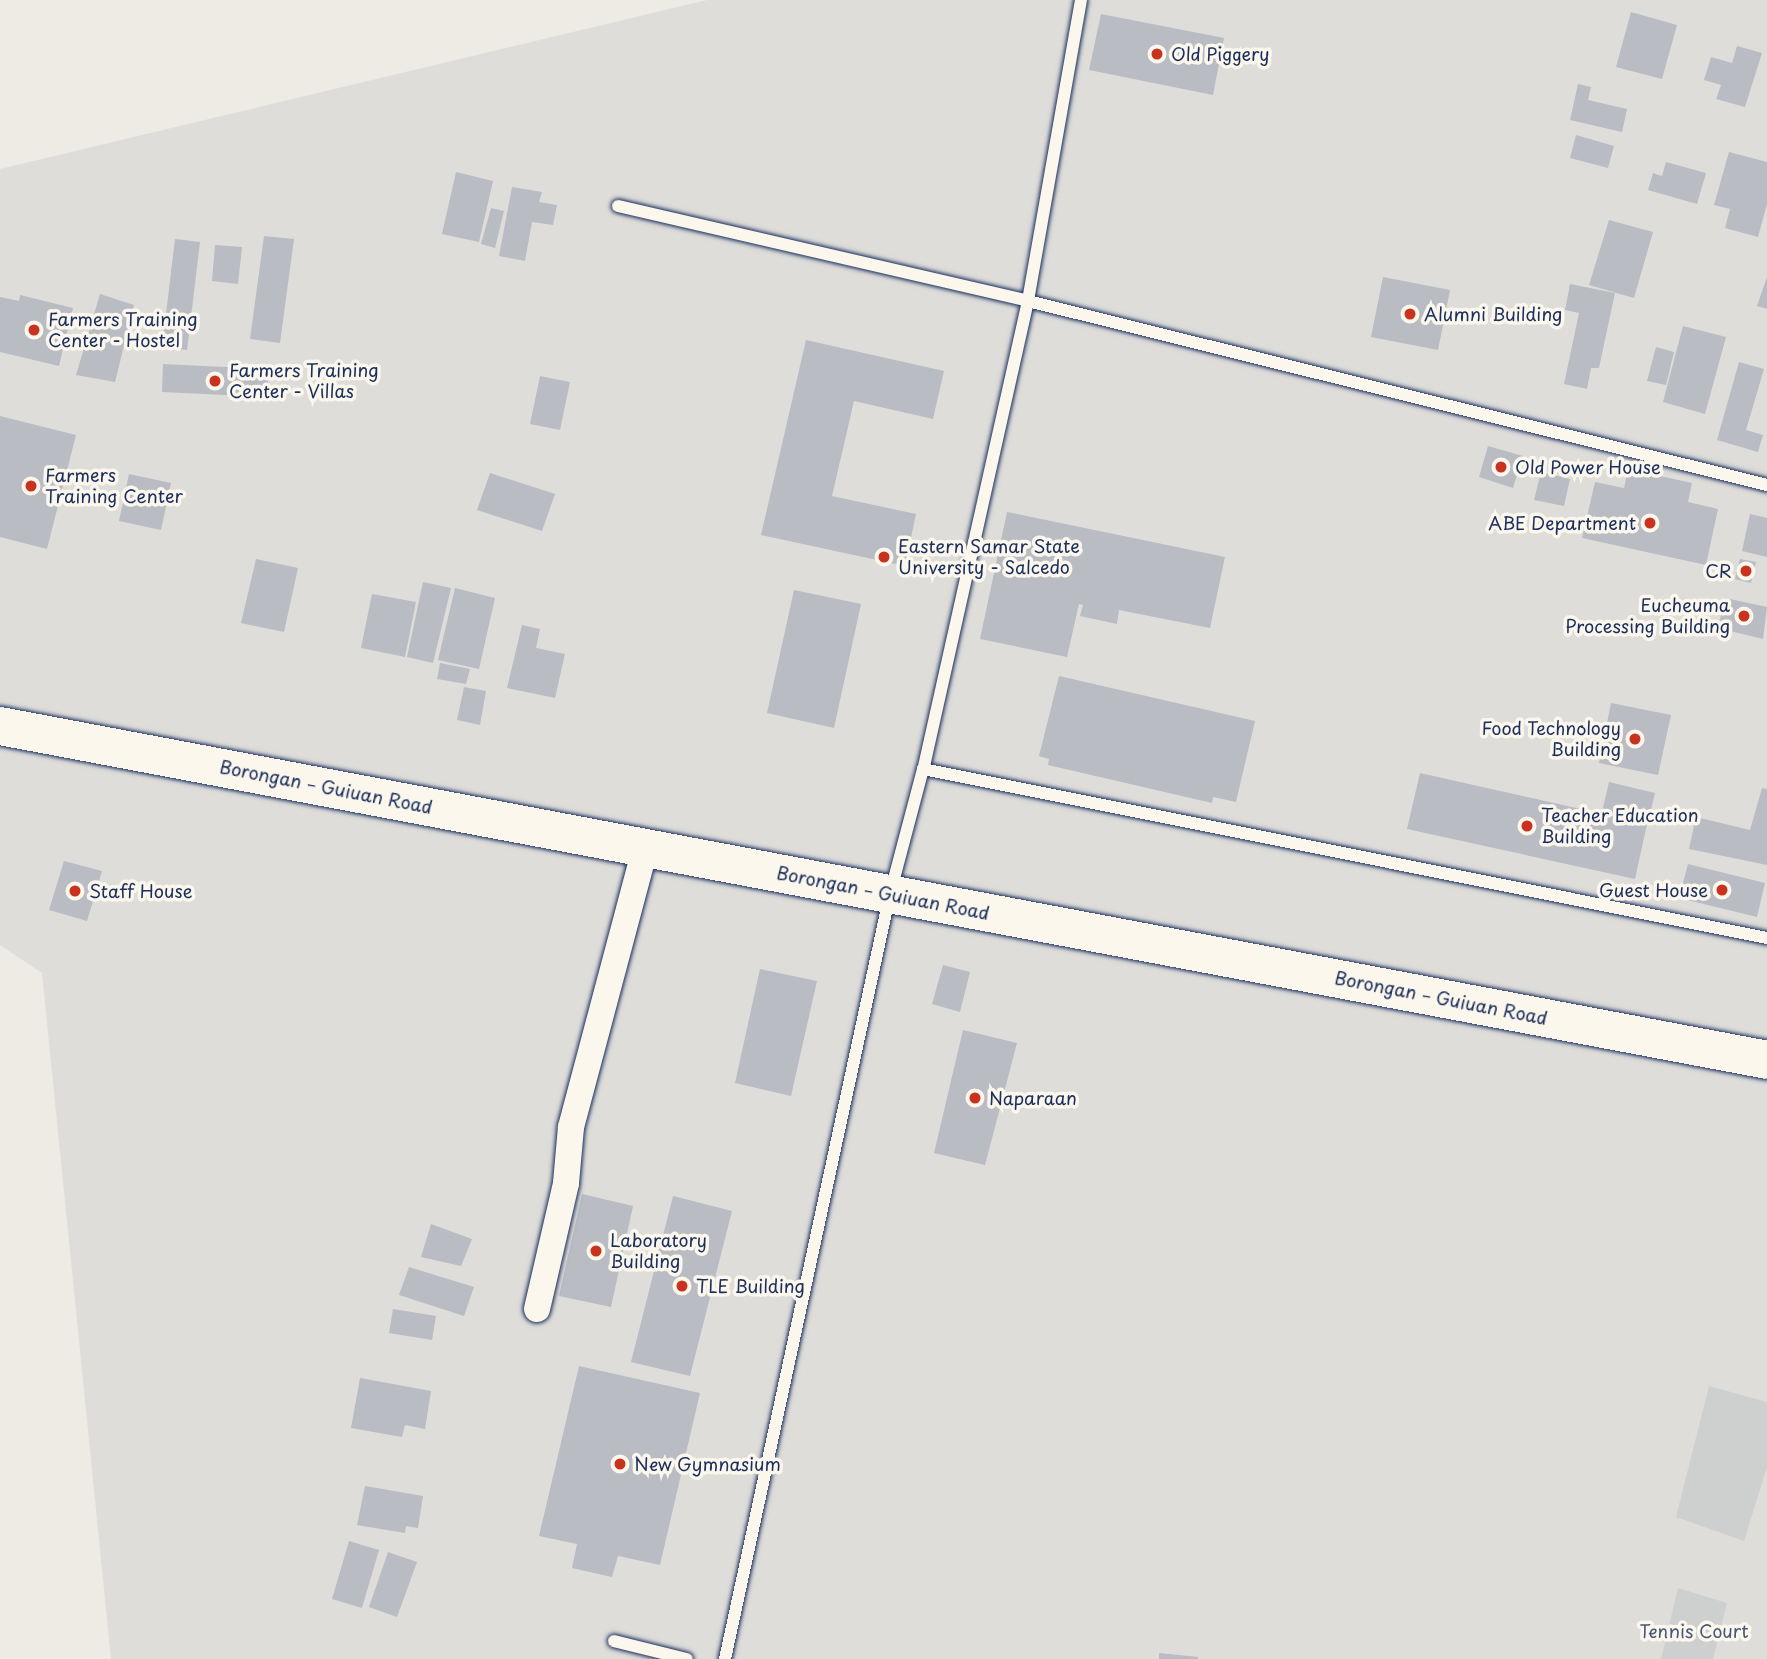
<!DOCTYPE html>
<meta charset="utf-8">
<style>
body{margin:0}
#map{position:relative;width:1767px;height:1659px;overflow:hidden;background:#eeebe4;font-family:"Playpen Sans",sans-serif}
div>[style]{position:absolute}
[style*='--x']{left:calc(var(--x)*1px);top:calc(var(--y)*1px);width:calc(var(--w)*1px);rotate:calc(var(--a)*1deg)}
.built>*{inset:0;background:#deddda}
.green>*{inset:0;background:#cecfcf}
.building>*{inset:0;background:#b9bcc3}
.roads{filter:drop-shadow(0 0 2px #1b2f5e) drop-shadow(0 0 2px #1b2f5e)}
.service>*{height:12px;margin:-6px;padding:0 6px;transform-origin:6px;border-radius:6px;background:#fbf7ec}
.minor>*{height:26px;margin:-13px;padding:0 13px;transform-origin:13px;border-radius:13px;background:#fbf7ec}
.primary>*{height:38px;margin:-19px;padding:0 19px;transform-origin:19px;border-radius:19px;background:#fbf7ec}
.dots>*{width:19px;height:19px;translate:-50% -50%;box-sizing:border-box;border:4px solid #fbf7ec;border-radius:50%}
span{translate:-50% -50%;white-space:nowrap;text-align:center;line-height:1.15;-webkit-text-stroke:7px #fbf7ec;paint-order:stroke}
.poi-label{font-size:18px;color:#1b2f5e}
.left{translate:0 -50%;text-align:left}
.right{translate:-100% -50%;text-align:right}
.street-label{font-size:18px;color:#1b2f5e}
.park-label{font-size:18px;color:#48577a}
</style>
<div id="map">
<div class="built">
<div style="clip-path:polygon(707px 0,1767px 0,1767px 1659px,111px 1659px,42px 973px,0 945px,0 169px)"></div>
</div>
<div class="green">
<div style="clip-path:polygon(1709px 1386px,1767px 1402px,1767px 1467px,1744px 1541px,1676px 1517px)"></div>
<div style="clip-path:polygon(1678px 1588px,1727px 1603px,1713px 1659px,1661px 1659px)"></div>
</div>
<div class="building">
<div style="clip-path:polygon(1631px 12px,1677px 25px,1662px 79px,1616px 67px)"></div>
<div style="clip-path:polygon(1101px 14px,1224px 38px,1213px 95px,1089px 70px)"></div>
<div style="clip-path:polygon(1737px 46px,1762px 53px,1745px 107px,1716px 99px,1721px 85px,1704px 80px,1711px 57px,1732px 63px)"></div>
<div style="clip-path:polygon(1578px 84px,1591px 87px,1588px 100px,1627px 109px,1622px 132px,1570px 120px)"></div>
<div style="clip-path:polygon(1576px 135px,1614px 146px,1608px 168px,1570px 158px)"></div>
<div style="clip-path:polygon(1729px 152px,1767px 162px,1767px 204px,1758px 237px,1725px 228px,1730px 209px,1714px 205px)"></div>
<div style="clip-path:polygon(1666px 162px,1706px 173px,1697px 204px,1648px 190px,1653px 173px,1662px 176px)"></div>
<div style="clip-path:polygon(456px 172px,493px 181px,479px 242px,442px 234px)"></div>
<div style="clip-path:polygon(512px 187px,542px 192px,539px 202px,557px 205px,553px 225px,532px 222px,525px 261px,499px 256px)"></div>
<div style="clip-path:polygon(491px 208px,504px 211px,495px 248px,481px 244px)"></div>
<div style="clip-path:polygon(1609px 220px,1653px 232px,1634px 298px,1589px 285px)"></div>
<div style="clip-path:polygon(264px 236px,294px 239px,280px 343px,250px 339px)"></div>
<div style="clip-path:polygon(175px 239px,200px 242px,187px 350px,162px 347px)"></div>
<div style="clip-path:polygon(215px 245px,242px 247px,238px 284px,212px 281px)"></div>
<div style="clip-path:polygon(1383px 277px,1450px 290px,1438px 350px,1371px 337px)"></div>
<div style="clip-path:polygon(1767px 277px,1767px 309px,1757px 306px)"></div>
<div style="clip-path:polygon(1570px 284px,1615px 293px,1599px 368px,1591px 368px,1587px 389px,1564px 384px,1579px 313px,1565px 310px)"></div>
<div style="clip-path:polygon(100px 294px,134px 305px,115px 382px,76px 375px)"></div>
<div style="clip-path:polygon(20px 295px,73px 308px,59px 366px,0 352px,0 297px,19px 301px)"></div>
<div style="clip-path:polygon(1683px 326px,1726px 337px,1705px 414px,1663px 402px)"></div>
<div style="clip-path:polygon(806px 340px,944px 371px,933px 419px,854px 401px,832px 496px,916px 514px,905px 566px,761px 535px)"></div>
<div style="clip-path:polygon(1656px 347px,1674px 352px,1666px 385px,1647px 381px)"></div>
<div style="clip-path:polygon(1739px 362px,1764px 369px,1746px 430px,1763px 435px,1758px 452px,1717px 440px)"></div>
<div style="clip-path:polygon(163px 364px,269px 369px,267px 397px,162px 392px)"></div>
<div style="clip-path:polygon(540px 376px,570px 382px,560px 430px,530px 424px)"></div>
<div style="clip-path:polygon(0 416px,76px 435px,47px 549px,0 537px)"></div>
<div style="clip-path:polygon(1488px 446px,1523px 456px,1513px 488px,1479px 477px)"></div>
<div style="clip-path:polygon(1628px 469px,1692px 483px,1688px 502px,1718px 509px,1706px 565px,1582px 538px,1595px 482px,1624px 488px)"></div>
<div style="clip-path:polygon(1541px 472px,1570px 479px,1564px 506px,1534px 500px)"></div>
<div style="clip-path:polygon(490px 473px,555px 494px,542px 531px,477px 510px)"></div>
<div style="clip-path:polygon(129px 474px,171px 483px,161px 530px,119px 521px)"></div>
<div style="clip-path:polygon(1007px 512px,1225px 557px,1210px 628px,1119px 610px,1117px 624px,1080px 616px,1083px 605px,1079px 604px,1067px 657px,980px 639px)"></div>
<div style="clip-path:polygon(1750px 514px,1767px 518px,1767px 557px,1742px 551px)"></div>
<div style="clip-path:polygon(256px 559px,298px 568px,284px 632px,241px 623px)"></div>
<div style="clip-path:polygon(1740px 559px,1756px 562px,1751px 583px,1735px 579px)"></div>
<div style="clip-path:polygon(423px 582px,451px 588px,433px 663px,407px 657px)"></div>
<div style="clip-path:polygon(455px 588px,495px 598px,479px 669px,438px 660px)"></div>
<div style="clip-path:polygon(794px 590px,861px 604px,834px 728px,767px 713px)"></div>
<div style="clip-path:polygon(372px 594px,416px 602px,405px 657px,361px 648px)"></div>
<div style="clip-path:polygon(1725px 598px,1767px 607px,1763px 639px,1718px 628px)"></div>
<div style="clip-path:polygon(522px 625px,540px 629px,536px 648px,565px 654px,555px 698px,507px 688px)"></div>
<div style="clip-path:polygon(440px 663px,470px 669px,466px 684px,437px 679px)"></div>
<div style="clip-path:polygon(1059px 676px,1255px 721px,1236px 802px,1213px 797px,1212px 803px,1048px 765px,1049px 759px,1039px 756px)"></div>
<div style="clip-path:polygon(464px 687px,486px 691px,480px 725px,457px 720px)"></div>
<div style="clip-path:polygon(1611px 703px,1671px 715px,1658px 775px,1599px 763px)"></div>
<div style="clip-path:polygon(1420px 773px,1647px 824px,1635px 879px,1407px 829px)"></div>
<div style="clip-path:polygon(1609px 782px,1655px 793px,1648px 822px,1602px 812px)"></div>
<div style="clip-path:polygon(1762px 788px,1767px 789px,1767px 865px,1689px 849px,1696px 817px,1750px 830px)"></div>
<div style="clip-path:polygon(64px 861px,102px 871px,87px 921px,49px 910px)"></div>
<div style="clip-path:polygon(1688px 864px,1765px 883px,1757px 917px,1679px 898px)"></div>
<div style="clip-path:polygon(943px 965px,970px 972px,960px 1012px,932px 1004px)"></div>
<div style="clip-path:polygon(760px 969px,817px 981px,791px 1096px,735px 1083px)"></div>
<div style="clip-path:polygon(963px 1030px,1017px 1043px,985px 1165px,934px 1153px)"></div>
<div style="clip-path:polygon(582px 1194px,633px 1206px,611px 1307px,559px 1296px)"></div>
<div style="clip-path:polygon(673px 1196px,732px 1211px,690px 1376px,631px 1362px)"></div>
<div style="clip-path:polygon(431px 1224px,472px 1239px,461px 1266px,421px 1257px)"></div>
<div style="clip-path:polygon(409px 1267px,474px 1287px,464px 1316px,399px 1295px)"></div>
<div style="clip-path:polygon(393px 1309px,436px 1316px,432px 1340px,389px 1333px)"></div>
<div style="clip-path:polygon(579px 1366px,700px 1393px,660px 1565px,618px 1556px,612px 1577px,572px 1568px,577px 1544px,539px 1536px)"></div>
<div style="clip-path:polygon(360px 1378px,431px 1391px,425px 1429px,405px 1425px,402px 1437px,351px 1428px)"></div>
<div style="clip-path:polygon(365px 1486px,423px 1496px,418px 1528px,406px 1526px,405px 1533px,357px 1525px)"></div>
<div style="clip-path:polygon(349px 1541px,379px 1550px,362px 1608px,332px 1599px)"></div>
<div style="clip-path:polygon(388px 1552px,417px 1562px,397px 1617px,369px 1607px)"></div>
<div style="clip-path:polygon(1159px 1653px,1198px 1657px,1198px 1659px,1159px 1659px)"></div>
</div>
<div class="roads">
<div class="service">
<div style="--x:1081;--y:0;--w:306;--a:100"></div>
<div style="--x:1028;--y:301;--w:480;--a:102.6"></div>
<div style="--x:923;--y:769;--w:861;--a:11.32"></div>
<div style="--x:618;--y:206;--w:421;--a:13"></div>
<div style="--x:1028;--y:301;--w:762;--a:13.98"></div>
<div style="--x:614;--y:1641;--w:75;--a:13.9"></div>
<div style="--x:725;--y:1659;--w:783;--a:-77.83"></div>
<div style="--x:890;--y:894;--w:129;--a:-75.2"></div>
</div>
<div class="minor">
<div style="--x:537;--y:1309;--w:129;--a:-77"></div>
<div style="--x:566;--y:1183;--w:56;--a:-84.9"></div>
<div style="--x:571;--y:1127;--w:289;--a:-75.1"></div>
</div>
<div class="primary">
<div style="--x:0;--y:726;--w:1798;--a:10.7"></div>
</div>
</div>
<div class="dots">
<div style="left:1157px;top:54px;background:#c8321e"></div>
<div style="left:1410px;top:314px;background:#c8321e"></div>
<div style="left:34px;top:330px;background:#c8321e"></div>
<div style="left:215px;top:381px;background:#c8321e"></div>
<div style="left:1501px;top:467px;background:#c8321e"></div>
<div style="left:31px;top:486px;background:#c8321e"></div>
<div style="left:1650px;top:523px;background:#c8321e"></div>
<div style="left:884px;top:557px;background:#c8321e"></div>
<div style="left:1746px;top:571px;background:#c8321e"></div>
<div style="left:1744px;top:616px;background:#c8321e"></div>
<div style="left:1635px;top:739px;background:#c8321e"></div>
<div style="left:1527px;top:826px;background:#c8321e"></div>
<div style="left:1722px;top:890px;background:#c8321e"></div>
<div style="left:75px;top:891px;background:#c8321e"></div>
<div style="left:975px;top:1098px;background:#c8321e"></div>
<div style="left:596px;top:1251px;background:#c8321e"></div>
<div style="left:682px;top:1286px;background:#c8321e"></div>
<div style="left:620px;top:1464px;background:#c8321e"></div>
</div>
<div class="poi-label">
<span class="left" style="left:1171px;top:54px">Old Piggery</span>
<span class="left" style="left:1424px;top:314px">Alumni Building</span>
<span class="left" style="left:48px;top:330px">Farmers Training<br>Center - Hostel</span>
<span class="left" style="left:229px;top:381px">Farmers Training<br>Center - Villas</span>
<span class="left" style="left:1515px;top:467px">Old Power House</span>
<span class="left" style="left:45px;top:486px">Farmers<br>Training Center</span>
<span class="right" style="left:1636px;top:523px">ABE Department</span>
<span class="left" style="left:898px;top:557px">Eastern Samar State<br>University - Salcedo</span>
<span class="right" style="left:1732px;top:571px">CR</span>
<span class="right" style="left:1730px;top:616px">Eucheuma<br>Processing Building</span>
<span class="right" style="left:1621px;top:739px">Food Technology<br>Building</span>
<span class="left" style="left:1541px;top:826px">Teacher Education<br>Building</span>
<span class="right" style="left:1708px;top:890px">Guest House</span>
<span class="left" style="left:89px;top:891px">Staff House</span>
<span class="left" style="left:989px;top:1098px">Naparaan</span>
<span class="left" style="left:610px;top:1251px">Laboratory<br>Building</span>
<span class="left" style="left:696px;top:1286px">TLE Building</span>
<span class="left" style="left:634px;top:1464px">New Gymnasium</span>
</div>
<div class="street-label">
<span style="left:326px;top:787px;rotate:11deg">Borongan – Guiuan Road</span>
<span style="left:883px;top:893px;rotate:11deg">Borongan – Guiuan Road</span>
<span style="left:1441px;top:998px;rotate:11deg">Borongan – Guiuan Road</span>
</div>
<div class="park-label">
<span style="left:1694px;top:1631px">Tennis Court</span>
</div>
</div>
